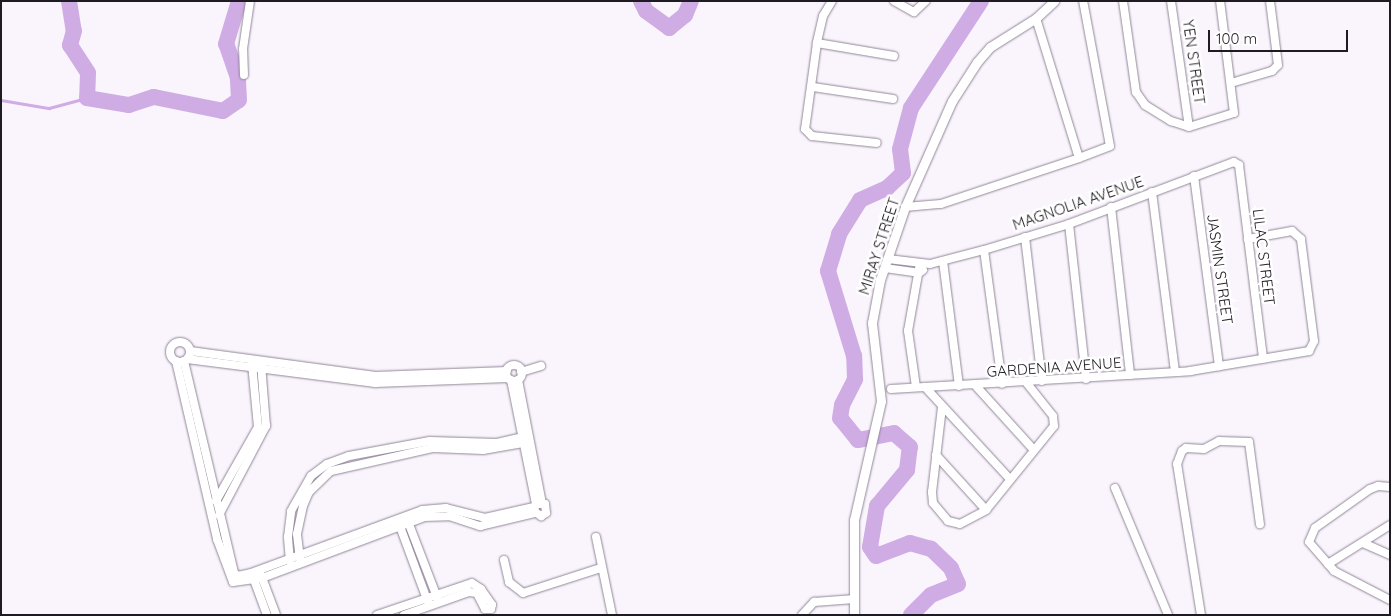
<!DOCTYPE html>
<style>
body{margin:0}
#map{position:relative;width:1391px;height:616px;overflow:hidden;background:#faf5fd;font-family:Quicksand,sans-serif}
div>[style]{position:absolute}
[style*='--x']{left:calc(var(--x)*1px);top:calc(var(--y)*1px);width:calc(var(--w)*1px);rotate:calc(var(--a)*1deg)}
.stream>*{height:2.5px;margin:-1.25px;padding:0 1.25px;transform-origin:1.25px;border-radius:1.25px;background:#d0ace5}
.river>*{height:16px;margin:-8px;padding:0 8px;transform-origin:8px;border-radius:8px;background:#d0ace5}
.roads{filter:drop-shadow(0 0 1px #918698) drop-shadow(0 0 1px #918698)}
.minor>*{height:8px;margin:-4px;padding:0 4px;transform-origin:4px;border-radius:4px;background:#fff}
.minor>.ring{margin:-4px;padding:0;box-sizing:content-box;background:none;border:8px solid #fff;border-radius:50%}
.tertiary>*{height:9px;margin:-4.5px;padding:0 4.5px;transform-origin:4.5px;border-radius:4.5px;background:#fff}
span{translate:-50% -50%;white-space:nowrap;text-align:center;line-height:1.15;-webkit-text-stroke:5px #fff;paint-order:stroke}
.street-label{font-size:15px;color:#1f1b22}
.frame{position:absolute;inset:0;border:2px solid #1f1b22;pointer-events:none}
.scale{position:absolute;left:1208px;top:30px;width:140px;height:22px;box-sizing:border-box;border:2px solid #1f1b22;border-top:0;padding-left:6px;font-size:15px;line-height:18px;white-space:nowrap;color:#1f1b22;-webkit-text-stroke:4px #fff;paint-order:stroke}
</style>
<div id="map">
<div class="stream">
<div style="--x:1;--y:100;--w:49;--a:9.5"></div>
<div style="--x:49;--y:108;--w:39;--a:-15"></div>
</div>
<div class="river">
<div style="--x:69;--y:1;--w:30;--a:81"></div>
<div style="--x:74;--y:31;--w:15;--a:106"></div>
<div style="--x:70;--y:45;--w:33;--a:57"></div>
<div style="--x:88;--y:73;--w:25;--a:92"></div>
<div style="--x:87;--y:98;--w:43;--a:9.5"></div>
<div style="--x:129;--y:105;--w:26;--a:-18"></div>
<div style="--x:154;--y:97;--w:70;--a:11.5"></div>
<div style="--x:223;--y:111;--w:19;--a:-35"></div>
<div style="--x:239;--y:100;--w:22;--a:-93"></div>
<div style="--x:238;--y:78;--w:36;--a:-109"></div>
<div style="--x:226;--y:44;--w:45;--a:-73.2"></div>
<div style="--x:641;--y:1;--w:11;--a:63"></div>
<div style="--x:646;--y:11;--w:29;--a:36"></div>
<div style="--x:669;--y:28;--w:21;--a:-39"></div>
<div style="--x:685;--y:15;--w:15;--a:-67"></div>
<div style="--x:911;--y:615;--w:28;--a:-45"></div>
<div style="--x:931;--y:595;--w:29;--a:-22"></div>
<div style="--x:958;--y:584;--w:17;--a:-114"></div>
<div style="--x:951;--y:568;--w:28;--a:-136"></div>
<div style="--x:931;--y:549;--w:22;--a:-164"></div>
<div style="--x:910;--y:543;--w:36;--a:159"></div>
<div style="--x:876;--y:556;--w:11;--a:-124"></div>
<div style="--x:870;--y:547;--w:42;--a:-80.3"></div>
<div style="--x:877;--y:506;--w:47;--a:-50.2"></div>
<div style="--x:907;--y:470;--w:23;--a:-83"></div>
<div style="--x:910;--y:447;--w:21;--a:-139"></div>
<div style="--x:894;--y:433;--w:37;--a:169"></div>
<div style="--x:858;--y:440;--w:28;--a:-129"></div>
<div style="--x:840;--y:418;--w:13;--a:-81"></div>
<div style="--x:842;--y:405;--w:29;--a:-63"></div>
<div style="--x:855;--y:379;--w:23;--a:-92"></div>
<div style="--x:854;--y:356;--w:89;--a:-107"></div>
<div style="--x:828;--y:271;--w:39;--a:-73"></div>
<div style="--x:839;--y:234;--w:40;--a:-58"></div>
<div style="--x:860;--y:200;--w:30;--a:-24"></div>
<div style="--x:887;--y:188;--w:22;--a:-43"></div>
<div style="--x:903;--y:173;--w:24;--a:-97"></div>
<div style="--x:900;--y:149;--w:42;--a:-75"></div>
<div style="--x:911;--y:108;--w:128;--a:-56.8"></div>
</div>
<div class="roads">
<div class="minor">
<div style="--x:832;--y:1;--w:17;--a:121"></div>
<div style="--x:823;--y:16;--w:28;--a:103"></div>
<div style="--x:817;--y:43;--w:87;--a:97.9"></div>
<div style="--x:805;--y:129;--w:10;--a:45"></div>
<div style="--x:812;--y:136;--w:65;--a:6.1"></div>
<div style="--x:894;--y:1;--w:23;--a:29"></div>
<div style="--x:914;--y:12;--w:16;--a:-43"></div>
<div style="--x:1123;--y:1;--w:92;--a:81.9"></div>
<div style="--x:1136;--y:92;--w:16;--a:55"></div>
<div style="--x:1145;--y:105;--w:31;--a:32"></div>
<div style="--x:1171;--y:121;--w:19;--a:18"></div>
<div style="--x:1189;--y:127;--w:47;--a:-17.3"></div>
<div style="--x:1234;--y:113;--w:113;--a:-97.1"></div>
<div style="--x:1171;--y:1;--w:127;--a:81.9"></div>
<div style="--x:817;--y:43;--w:78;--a:9.6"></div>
<div style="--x:244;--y:75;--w:26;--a:-92"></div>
<div style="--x:243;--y:49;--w:49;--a:-81.7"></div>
<div style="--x:1231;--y:83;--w:43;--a:-16.3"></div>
<div style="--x:1272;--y:71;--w:8;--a:-45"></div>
<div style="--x:1278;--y:65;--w:64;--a:-97.1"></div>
<div style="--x:813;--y:87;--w:81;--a:8.5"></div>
<div style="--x:1079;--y:158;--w:33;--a:-21"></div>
<div style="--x:1110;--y:146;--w:147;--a:-100.5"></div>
<div style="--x:1194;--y:176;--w:192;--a:82.5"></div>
<div style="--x:1152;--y:192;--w:181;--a:82.7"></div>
<div style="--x:905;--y:207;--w:36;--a:-5"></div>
<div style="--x:941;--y:204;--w:145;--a:-18.4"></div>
<div style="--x:1079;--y:158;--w:146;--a:-107.1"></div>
<div style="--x:1111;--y:207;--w:169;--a:83.5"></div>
<div style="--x:1069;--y:224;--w:156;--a:83.7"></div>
<div style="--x:1025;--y:237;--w:145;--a:83.3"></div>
<div style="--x:984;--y:250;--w:135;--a:82.3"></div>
<div style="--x:888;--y:259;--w:42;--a:6.8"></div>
<div style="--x:930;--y:264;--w:56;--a:-14.5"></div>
<div style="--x:984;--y:250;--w:89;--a:-17"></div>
<div style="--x:1069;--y:224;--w:176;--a:-20.6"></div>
<div style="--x:1234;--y:162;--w:6;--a:31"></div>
<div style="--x:1239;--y:165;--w:195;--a:82.9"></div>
<div style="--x:943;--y:261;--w:126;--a:82.7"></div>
<div style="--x:885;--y:268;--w:34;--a:8"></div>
<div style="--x:919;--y:273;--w:5;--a:-37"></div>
<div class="ring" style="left:170px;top:342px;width:12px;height:12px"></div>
<div style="--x:190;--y:351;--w:187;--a:7.7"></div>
<div style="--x:375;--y:376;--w:132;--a:-2.2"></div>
<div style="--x:187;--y:359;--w:190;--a:7.3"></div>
<div style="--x:375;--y:383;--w:133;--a:-2.2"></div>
<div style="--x:176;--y:361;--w:183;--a:77"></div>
<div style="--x:217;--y:539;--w:46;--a:69.6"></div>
<div style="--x:233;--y:582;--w:29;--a:-8"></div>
<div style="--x:262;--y:578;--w:173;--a:-20.6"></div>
<div style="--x:424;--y:517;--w:25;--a:-2"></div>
<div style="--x:449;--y:516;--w:33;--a:18"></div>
<div style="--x:480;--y:526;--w:57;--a:-13.3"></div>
<div style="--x:184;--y:361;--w:218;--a:76.7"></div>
<div class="ring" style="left:506px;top:365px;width:8px;height:8px"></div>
<div style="--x:521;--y:372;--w:21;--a:-17"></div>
<div style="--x:511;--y:380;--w:126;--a:78.6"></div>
<div style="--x:536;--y:504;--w:7;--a:106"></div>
<div style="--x:534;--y:511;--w:9;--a:36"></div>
<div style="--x:541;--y:516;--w:6;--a:-31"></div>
<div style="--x:546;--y:513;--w:9;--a:-96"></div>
<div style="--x:545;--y:504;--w:9;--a:180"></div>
<div style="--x:518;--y:380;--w:125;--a:79"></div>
<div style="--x:975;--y:385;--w:86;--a:47.8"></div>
<div style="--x:916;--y:387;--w:57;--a:-98.1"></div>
<div style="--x:908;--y:331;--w:69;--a:-80"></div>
<div style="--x:925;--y:387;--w:125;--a:47.3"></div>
<div style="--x:891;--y:389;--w:300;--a:-3.4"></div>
<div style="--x:1190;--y:371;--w:121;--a:-9.5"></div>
<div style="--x:1309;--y:351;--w:11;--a:-63"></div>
<div style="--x:1314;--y:341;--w:103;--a:-97.3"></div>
<div style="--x:1301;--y:239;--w:12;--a:-138"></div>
<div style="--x:1292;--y:231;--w:45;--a:169.7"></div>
<div style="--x:942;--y:407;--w:86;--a:96.7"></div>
<div style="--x:932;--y:492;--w:11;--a:85"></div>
<div style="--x:933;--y:503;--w:23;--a:50"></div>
<div style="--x:948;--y:521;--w:12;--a:14"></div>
<div style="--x:960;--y:524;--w:30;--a:-28"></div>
<div style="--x:986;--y:510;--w:108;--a:-51"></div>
<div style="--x:1054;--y:426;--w:10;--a:-96"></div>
<div style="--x:1053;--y:416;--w:43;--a:-128.5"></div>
<div style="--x:936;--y:455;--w:74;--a:47.7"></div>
<div style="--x:1390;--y:487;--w:12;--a:-175"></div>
<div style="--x:1378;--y:486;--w:9;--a:159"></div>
<div style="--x:1370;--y:489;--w:67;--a:144.7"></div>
<div style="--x:1315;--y:528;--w:15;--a:113"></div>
<div style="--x:1309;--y:542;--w:38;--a:49"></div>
<div style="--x:1334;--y:571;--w:63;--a:27.4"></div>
<div style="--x:1115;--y:488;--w:138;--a:67.3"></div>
<div style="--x:216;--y:501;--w:85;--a:-60.4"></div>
<div style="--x:258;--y:427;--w:63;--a:-95.4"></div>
<div style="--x:219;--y:515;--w:101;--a:-62.2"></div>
<div style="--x:266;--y:426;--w:62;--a:-94.6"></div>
<div style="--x:407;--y:519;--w:84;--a:69"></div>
<div style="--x:398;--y:521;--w:86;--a:69.7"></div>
<div style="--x:596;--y:537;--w:80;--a:78.4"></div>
<div style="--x:1363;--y:543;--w:30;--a:24"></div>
<div style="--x:300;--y:559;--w:25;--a:-97"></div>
<div style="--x:297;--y:534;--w:29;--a:-78"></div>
<div style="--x:303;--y:506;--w:15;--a:-67"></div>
<div style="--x:309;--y:492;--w:30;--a:-44"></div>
<div style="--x:331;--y:471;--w:105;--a:-12.7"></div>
<div style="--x:433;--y:448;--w:50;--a:2.3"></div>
<div style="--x:483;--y:450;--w:42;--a:-9.7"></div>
<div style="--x:504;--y:560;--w:23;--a:77"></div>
<div style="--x:509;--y:582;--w:18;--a:38"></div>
<div style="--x:523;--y:593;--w:82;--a:-17.8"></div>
<div style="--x:290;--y:561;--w:24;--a:-95"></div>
<div style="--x:288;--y:537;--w:26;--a:-83"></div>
<div style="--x:291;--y:511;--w:40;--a:-60.3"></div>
<div style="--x:311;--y:476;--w:20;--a:-37"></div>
<div style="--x:327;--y:464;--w:23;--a:-20"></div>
<div style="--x:349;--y:456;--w:82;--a:-10.5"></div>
<div style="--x:430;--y:441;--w:67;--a:1.7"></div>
<div style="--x:497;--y:443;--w:26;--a:-13"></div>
<div style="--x:1328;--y:564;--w:73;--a:-32.2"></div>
<div style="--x:234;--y:573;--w:5;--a:37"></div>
<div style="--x:238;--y:576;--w:13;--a:-13"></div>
<div style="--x:251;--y:573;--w:182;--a:-20.2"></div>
<div style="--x:422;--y:510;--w:24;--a:-5"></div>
<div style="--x:446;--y:508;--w:40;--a:14.4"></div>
<div style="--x:485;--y:518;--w:50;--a:-12.7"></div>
<div style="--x:261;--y:575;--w:43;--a:69.4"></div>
<div style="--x:253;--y:577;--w:40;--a:69.8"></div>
<div style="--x:377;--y:615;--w:100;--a:-18.6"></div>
<div style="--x:472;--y:583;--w:11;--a:34"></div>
<div style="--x:481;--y:589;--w:19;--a:55"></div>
<div style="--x:492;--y:605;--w:4;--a:104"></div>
<div style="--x:491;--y:609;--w:6;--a:180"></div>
<div style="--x:485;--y:609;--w:18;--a:-117"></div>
<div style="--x:477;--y:593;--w:8;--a:-173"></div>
<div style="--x:469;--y:592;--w:69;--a:160.5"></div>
<div style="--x:802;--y:615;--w:18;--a:-47"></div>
<div style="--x:814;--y:602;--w:41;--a:-4.2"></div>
<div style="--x:1201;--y:615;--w:153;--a:-99"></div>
<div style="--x:1177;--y:464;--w:14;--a:-69"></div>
<div style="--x:1182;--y:451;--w:5;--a:-37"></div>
<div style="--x:1186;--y:448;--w:18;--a:3"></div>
<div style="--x:1204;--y:449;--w:17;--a:-28"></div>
<div style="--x:1219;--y:441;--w:30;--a:2"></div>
<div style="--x:1249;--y:442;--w:83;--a:82.4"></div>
</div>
<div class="tertiary">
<div style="--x:854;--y:615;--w:95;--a:-90"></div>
<div style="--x:854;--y:520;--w:122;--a:-77.2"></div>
<div style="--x:881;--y:401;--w:79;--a:-96.6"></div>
<div style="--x:872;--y:323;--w:44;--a:-79.5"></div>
<div style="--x:880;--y:280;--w:77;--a:-71.1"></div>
<div style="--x:905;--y:207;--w:116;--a:-66.1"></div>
<div style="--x:952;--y:101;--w:46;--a:-57.3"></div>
<div style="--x:977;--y:62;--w:20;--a:-49"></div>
<div style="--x:990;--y:47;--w:54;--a:-32.2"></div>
<div style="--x:1036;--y:18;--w:25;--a:-43"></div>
</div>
</div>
<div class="street-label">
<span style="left:1194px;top:62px;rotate:82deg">YEN STREET</span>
<span style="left:1078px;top:203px;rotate:-19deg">MAGNOLIA AVENUE</span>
<span style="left:879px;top:246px;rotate:-72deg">MIRAY STREET</span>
<span style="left:1264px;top:257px;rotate:83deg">LILAC STREET</span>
<span style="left:1220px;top:269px;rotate:82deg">JASMIN STREET</span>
<span style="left:1054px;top:367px;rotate:-4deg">GARDENIA AVENUE</span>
</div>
<div class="frame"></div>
<div class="scale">100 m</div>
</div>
